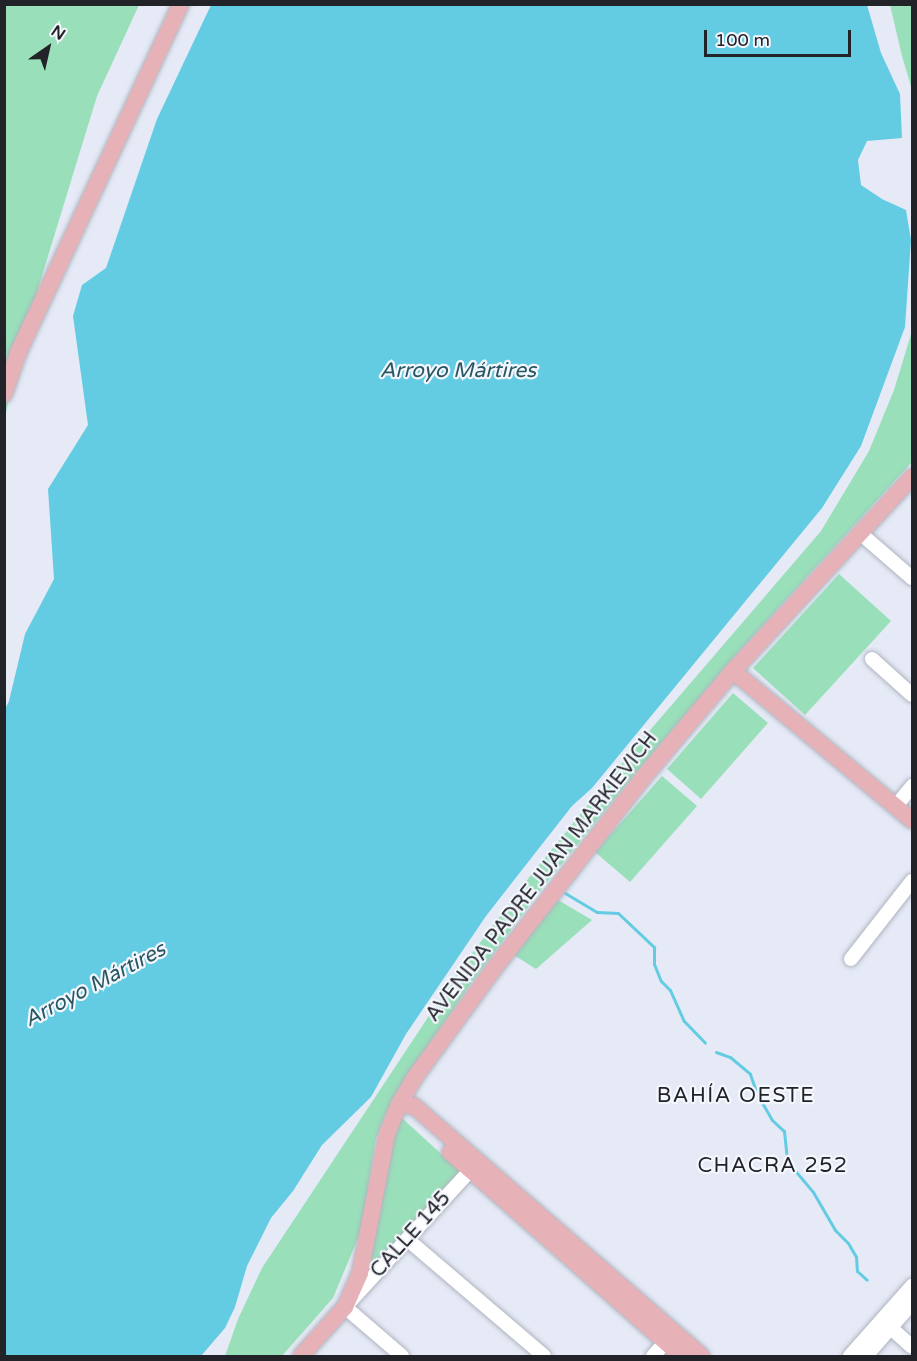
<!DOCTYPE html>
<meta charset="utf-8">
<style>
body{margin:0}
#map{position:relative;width:917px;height:1361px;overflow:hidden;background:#e5eaf6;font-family:"Varela Round",sans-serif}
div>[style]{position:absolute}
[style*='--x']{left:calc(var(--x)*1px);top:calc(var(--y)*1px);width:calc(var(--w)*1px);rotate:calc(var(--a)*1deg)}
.green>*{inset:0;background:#99e0ba}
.water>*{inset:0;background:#63cce3}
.stream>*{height:3px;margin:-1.5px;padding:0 1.5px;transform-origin:1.5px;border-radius:1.5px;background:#63cce3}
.roads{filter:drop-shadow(0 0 2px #afb4bf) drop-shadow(0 0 2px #afb4bf)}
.minor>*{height:14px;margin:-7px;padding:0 7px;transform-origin:7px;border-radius:7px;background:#fff}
.major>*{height:16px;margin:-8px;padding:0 8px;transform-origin:8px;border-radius:8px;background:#e6b2b8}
span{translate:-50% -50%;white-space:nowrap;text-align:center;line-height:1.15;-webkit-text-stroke:4.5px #f4f7fe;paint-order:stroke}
.street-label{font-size:20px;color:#222328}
.water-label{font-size:21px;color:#295761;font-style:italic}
.neighbourhood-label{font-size:21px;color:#222328;letter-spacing:1.5px}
.frame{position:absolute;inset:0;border:6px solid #222328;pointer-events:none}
.north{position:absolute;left:18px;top:18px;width:60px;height:60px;-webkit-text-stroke:4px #f4f7fe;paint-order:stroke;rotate:34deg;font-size:16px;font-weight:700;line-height:24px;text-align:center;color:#222328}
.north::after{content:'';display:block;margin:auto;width:21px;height:27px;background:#222328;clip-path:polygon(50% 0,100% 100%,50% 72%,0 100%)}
.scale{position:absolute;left:704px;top:30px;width:147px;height:27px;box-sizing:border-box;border:3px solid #222328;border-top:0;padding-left:8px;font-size:18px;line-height:21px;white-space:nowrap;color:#222328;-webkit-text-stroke:4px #f4f7fe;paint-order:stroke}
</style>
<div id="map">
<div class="green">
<div style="clip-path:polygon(5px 5px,139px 5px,97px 96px,19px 351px,5px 418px)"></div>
<div style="clip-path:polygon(890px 5px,912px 5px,912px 90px,902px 56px)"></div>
<div style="clip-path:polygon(912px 331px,912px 462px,734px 657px,634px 775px,546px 883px,472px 982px,407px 1077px,387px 1111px,376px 1138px,361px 1231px,333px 1298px,282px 1356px,225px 1356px,238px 1319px,262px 1268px,458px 972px,531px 875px,621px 764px,821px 531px,869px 451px,894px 390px)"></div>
<div style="clip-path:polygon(839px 574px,891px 621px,805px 715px,753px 668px)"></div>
<div style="clip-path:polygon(733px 693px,768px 723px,701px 799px,667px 769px)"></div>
<div style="clip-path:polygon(662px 776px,697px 806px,630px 882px,595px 852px)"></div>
<div style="clip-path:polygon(553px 897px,592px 920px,536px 969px,509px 952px)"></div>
<div style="clip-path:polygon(402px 1118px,462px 1173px,357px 1289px,393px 1134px)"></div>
</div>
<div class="water">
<div style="clip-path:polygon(211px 5px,867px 5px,881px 53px,900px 94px,902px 138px,867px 141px,858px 160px,861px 185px,882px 199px,906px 210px,911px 240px,905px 327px,861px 446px,822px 508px,592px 788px,572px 806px,486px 916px,406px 1034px,371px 1097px,322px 1145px,293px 1191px,271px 1218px,247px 1266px,235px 1307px,225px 1328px,201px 1356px,5px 1356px,5px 709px,9px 701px,25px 634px,54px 579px,48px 489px,88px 425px,73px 316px,82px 285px,106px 268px,157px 119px)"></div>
</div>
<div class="stream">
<div style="--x:565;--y:893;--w:37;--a:31"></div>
<div style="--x:597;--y:912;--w:21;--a:3"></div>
<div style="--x:618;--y:913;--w:50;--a:43.4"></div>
<div style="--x:654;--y:947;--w:17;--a:90"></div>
<div style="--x:654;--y:964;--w:18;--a:68"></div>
<div style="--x:661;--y:981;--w:13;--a:45"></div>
<div style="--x:670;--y:990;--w:34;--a:66"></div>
<div style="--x:684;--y:1021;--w:30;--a:46"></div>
<div style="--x:716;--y:1052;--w:15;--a:20"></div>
<div style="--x:730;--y:1057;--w:26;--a:40"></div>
<div style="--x:750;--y:1074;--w:21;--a:71"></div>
<div style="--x:757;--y:1094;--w:30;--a:60"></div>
<div style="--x:772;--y:1120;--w:16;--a:43"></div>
<div style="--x:784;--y:1131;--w:30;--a:84"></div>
<div style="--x:787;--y:1161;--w:40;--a:50"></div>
<div style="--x:813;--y:1192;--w:44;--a:59.9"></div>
<div style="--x:835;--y:1230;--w:18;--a:45"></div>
<div style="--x:848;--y:1243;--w:16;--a:60"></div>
<div style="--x:856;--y:1257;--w:14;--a:86"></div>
<div style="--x:857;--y:1271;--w:13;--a:42"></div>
</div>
<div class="roads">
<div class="minor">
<div style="--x:860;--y:533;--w:69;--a:40.9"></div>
<div style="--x:872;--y:659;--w:54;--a:42"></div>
<div style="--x:896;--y:806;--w:26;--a:-51"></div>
<div style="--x:851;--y:959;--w:99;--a:-52"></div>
<div style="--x:407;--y:1239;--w:180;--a:40.5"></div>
<div style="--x:891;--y:1328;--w:28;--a:42"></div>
<div style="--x:402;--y:1356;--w:75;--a:-139.3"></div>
<div style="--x:345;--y:1307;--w:195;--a:-47.5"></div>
<div style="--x:653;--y:1356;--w:27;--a:-48"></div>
<div style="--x:850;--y:1356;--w:94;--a:-48.5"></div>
<div style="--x:866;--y:1356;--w:70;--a:-49"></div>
</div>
<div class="major">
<div style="--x:4;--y:394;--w:46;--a:-70.8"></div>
<div style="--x:19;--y:351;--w:383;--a:-65"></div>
<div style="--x:733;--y:671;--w:233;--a:39.8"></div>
<div style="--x:399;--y:1104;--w:15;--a:8"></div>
<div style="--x:414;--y:1106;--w:381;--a:41"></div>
<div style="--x:450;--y:1152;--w:308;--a:41.4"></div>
<div style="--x:301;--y:1356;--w:66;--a:-48.1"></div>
<div style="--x:345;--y:1307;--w:37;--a:-66"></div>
<div style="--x:360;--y:1273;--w:142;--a:-79"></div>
<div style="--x:387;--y:1134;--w:32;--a:-68"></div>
<div style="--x:399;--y:1104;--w:31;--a:-59"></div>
<div style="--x:415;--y:1077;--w:137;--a:-53.9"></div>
<div style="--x:496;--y:966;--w:237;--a:-52"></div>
<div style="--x:642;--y:779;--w:141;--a:-49.9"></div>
<div style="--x:733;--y:671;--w:264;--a:-47.3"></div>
</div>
</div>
<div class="street-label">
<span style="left:542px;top:877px;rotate:-52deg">AVENIDA PADRE JUAN MARKIEVICH</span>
<span style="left:411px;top:1235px;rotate:-48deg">CALLE 145</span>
</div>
<div class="water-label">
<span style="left:458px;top:371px">Arroyo Mártires</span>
<span style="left:95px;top:985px;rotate:-28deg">Arroyo Mártires</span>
</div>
<div class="neighbourhood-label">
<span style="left:736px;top:1096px">BAHÍA OESTE</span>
<span style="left:773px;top:1166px">CHACRA 252</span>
</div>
<div class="frame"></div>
<div class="north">N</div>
<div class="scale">100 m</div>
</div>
